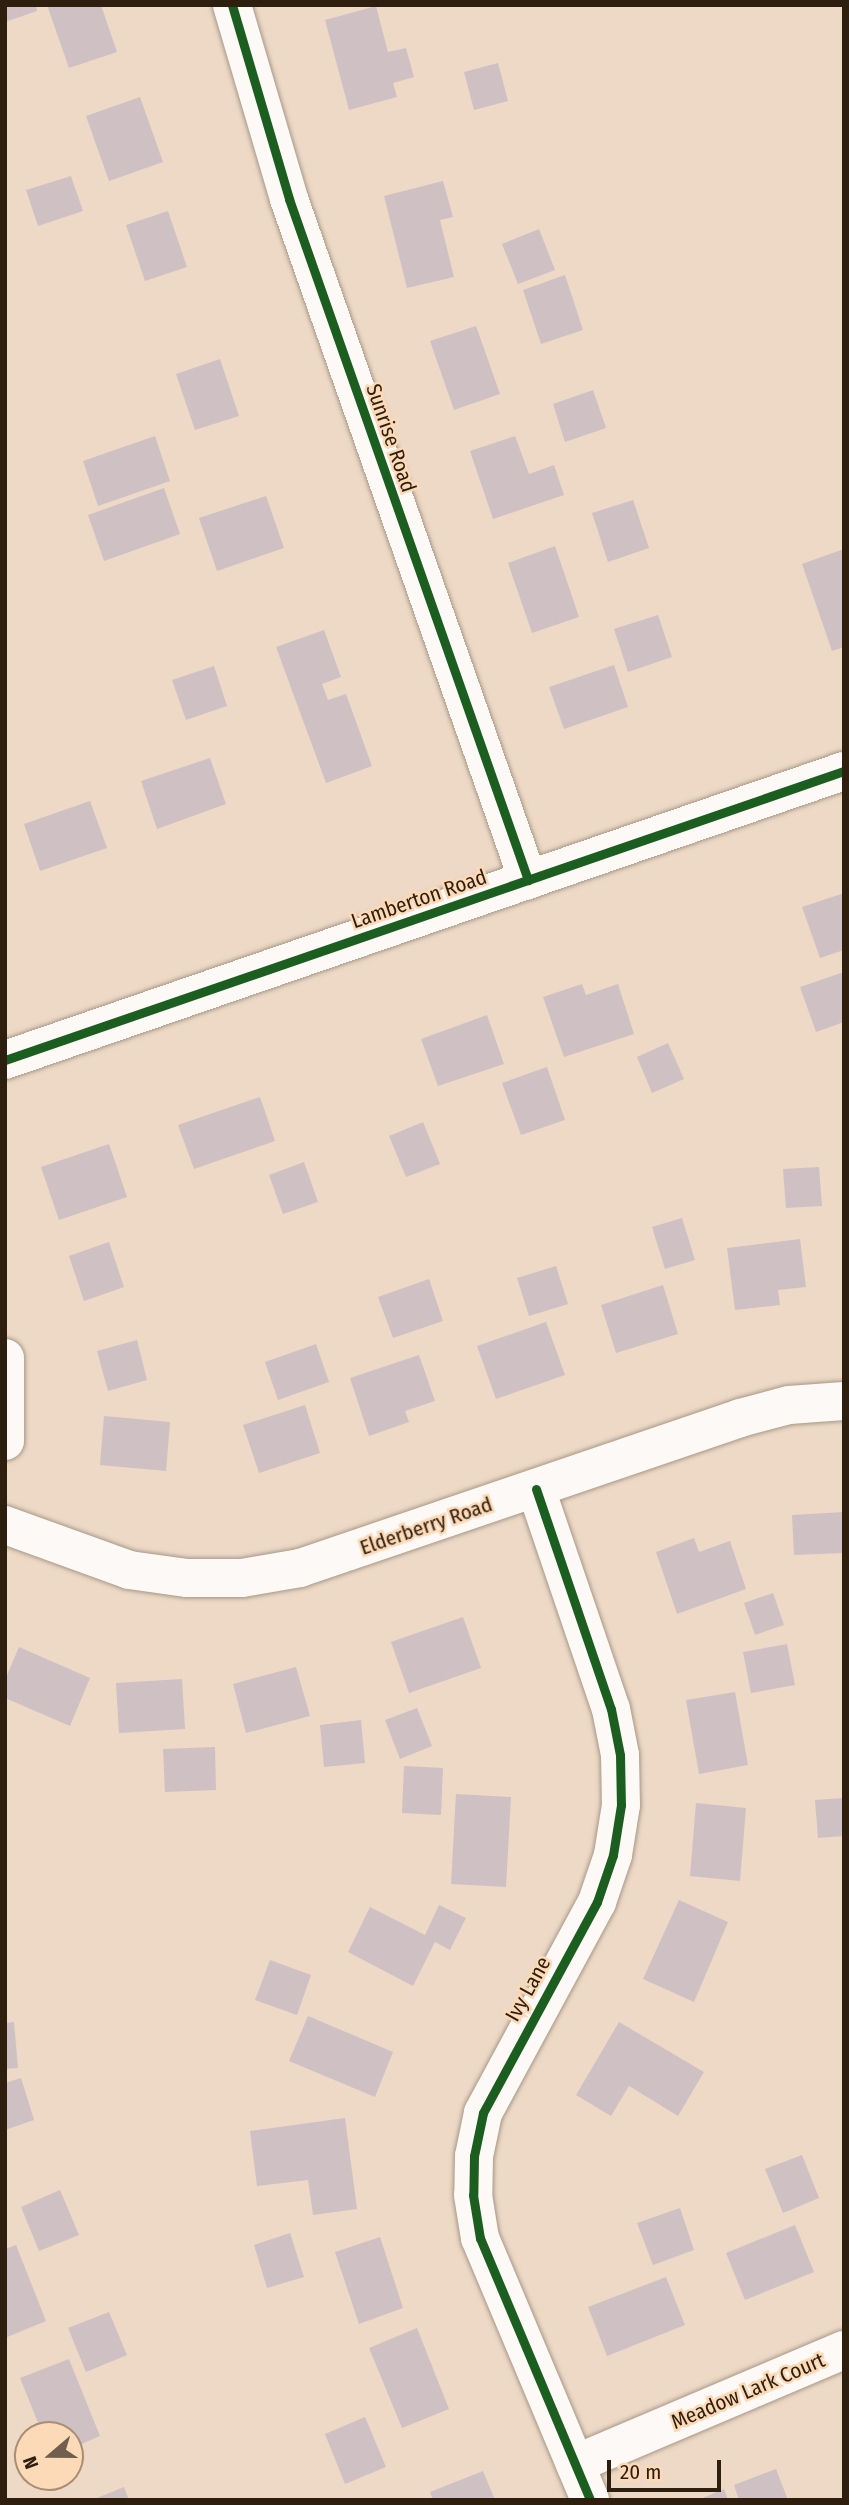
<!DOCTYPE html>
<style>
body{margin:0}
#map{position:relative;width:849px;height:2505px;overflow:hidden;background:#edd9c6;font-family:"Fira Sans Condensed",sans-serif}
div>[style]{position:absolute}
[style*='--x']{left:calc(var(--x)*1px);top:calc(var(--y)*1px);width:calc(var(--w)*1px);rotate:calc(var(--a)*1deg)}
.building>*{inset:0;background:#cfc0c4}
.roads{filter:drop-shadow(0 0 2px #a89887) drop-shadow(0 0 2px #a89887)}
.minor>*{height:38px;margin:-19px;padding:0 19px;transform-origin:19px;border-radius:19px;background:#fcf9f6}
.cycleway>*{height:9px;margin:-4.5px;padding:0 4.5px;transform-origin:4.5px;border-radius:4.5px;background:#1b5e20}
span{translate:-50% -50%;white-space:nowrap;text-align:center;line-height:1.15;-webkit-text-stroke:5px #fcd9b7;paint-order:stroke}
.street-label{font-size:21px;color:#2d1e0d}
.frame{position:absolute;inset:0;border:7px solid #2d1e0d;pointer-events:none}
.north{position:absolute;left:14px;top:2421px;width:70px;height:70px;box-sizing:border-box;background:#fcd9b7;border:2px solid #a98e73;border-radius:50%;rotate:250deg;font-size:19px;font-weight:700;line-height:28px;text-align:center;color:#2d1e0d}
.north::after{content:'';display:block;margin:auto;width:24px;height:32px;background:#705f4e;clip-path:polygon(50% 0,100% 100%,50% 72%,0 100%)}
.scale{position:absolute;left:607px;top:2460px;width:114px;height:32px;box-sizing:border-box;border:4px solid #2d1e0d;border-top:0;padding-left:9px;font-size:21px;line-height:24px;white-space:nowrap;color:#2d1e0d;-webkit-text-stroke:5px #fcd9b7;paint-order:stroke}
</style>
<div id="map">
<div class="building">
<div style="clip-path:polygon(5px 5px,36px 5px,37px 11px,5px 22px)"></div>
<div style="clip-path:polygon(47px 5px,101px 5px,117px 52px,69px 68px)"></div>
<div style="clip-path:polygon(376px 6px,388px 52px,406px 48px,414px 77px,393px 83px,397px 97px,349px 110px,325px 20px)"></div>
<div style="clip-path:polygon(498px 63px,508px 101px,474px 110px,464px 72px)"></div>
<div style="clip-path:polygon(140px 97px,163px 162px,109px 181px,86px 116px)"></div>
<div style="clip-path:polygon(71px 176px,83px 211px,38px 226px,26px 190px)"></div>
<div style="clip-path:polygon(443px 181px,453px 217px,440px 220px,454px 277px,407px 288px,384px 196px)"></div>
<div style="clip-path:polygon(168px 211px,187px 267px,145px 281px,126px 225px)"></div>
<div style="clip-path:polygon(539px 229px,555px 270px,518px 284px,502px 244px)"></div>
<div style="clip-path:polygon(565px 275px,583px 330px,541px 344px,523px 290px)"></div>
<div style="clip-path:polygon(476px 326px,500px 394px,454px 410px,430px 341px)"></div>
<div style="clip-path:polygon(220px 359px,239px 416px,195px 430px,176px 374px)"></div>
<div style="clip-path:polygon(593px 390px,606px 428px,565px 442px,553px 404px)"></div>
<div style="clip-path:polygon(155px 436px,170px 481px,98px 506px,83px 461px)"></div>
<div style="clip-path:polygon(515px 436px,529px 474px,554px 465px,564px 495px,493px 519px,470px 451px)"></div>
<div style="clip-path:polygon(164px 488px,180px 534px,104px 561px,88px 515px)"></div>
<div style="clip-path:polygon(266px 496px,284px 548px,217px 571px,199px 518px)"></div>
<div style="clip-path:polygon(633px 500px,649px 548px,608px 562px,592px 513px)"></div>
<div style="clip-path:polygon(555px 546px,579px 617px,532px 633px,508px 563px)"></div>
<div style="clip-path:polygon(844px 549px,844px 647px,832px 651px,802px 564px)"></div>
<div style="clip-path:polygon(658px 615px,672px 657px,628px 672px,614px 629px)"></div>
<div style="clip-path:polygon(324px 630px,341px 677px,322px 684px,328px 700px,346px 694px,372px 766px,326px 783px,276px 647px)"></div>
<div style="clip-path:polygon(614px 665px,628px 707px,564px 729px,549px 687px)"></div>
<div style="clip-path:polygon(214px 666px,227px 706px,186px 720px,172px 680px)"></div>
<div style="clip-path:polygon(210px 758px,226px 804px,157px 829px,141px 781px)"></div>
<div style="clip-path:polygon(90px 801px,107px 848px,40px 871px,24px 824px)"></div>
<div style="clip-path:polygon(844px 893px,844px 950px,820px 958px,802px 907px)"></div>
<div style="clip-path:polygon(844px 972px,844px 1022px,816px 1032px,800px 987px)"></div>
<div style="clip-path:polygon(582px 984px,586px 995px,618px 984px,634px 1034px,564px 1057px,543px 997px)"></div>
<div style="clip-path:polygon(487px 1015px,504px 1064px,438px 1086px,421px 1039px)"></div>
<div style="clip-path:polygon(668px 1043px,684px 1079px,652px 1093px,637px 1057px)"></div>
<div style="clip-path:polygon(547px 1067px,565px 1120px,521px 1135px,502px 1083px)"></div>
<div style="clip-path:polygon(260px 1097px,275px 1141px,194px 1169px,178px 1125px)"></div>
<div style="clip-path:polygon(423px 1122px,440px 1164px,406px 1177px,389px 1136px)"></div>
<div style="clip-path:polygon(109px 1144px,127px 1197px,59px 1220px,41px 1167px)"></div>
<div style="clip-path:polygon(304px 1162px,318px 1202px,283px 1214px,269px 1175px)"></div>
<div style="clip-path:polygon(819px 1167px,822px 1206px,786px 1208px,783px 1169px)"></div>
<div style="clip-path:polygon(682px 1218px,695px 1260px,665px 1269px,652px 1227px)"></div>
<div style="clip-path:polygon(800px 1239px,806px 1287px,778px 1290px,780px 1305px,735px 1310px,727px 1248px)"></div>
<div style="clip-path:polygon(109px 1242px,124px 1287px,84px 1301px,69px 1256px)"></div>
<div style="clip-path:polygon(556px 1266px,568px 1304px,529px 1316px,517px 1278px)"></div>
<div style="clip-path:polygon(429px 1279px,443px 1321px,393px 1338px,378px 1297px)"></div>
<div style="clip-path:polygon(663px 1285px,678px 1334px,616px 1353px,601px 1305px)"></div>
<div style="clip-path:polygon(546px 1322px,565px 1375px,496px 1399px,477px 1346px)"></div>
<div style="clip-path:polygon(137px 1340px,147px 1380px,108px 1391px,97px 1351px)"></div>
<div style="clip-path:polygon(316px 1344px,329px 1382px,278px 1400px,265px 1362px)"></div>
<div style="clip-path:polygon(419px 1355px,435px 1401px,405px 1411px,409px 1422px,369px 1436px,350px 1378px)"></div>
<div style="clip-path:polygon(305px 1405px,320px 1453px,259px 1473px,243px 1425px)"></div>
<div style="clip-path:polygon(104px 1416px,170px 1422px,166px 1471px,100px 1465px)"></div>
<div style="clip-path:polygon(844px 1512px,844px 1553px,794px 1555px,792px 1515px)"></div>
<div style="clip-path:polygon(694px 1538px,699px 1552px,730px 1541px,746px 1589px,677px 1614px,656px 1552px)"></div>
<div style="clip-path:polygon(773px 1593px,784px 1625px,755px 1635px,744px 1603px)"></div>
<div style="clip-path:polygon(463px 1617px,481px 1668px,409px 1693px,391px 1642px)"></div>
<div style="clip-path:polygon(787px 1644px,795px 1685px,751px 1693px,743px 1652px)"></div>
<div style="clip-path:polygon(19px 1647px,90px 1678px,70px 1726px,5px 1698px,5px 1680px)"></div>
<div style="clip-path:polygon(296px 1667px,310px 1716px,246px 1733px,233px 1684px)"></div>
<div style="clip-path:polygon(182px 1679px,185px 1729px,119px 1733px,116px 1683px)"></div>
<div style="clip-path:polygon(735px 1692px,748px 1765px,699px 1774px,686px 1700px)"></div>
<div style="clip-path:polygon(417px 1708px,432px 1746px,400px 1759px,385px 1720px)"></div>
<div style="clip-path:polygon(361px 1720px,365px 1763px,324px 1767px,320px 1725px)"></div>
<div style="clip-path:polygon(215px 1747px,216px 1790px,165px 1792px,163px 1749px)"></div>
<div style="clip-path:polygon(404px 1766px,443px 1768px,441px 1815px,402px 1813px)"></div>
<div style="clip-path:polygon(456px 1794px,511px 1797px,506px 1887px,451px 1884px)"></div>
<div style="clip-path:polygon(844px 1798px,844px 1836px,818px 1838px,815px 1800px)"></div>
<div style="clip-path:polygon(696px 1803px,746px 1808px,740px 1881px,690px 1876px)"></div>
<div style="clip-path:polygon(679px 1900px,728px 1922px,694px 2002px,643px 1979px)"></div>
<div style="clip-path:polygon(439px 1905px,466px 1918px,450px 1950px,435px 1942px,413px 1986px,348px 1952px,370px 1907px,425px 1935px)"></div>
<div style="clip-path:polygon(270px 1960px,311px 1975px,297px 2015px,255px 2000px)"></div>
<div style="clip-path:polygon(308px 2016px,393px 2052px,375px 2097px,289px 2061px)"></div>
<div style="clip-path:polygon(14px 2022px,18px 2068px,5px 2069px,5px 2023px)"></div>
<div style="clip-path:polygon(619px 2022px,704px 2072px,678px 2116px,629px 2086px,611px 2116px,576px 2095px)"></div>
<div style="clip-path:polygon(21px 2078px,34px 2120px,5px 2130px,5px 2083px)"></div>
<div style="clip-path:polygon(345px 2118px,357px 2209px,313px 2215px,308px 2180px,257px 2186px,250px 2131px)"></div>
<div style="clip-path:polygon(802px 2155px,819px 2198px,783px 2213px,765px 2169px)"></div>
<div style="clip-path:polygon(60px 2190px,79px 2235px,39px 2251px,21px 2207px)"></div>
<div style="clip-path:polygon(680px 2208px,694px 2250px,653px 2265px,637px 2223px)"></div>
<div style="clip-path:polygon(795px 2225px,814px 2272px,745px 2300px,726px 2253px)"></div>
<div style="clip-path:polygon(290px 2233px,304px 2277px,267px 2288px,254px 2245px)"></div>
<div style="clip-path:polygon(380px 2237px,403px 2308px,359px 2324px,335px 2252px)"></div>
<div style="clip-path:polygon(16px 2245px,46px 2321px,5px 2338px,5px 2249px)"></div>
<div style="clip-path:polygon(666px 2277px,685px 2325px,607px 2356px,588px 2307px)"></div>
<div style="clip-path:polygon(109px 2312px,127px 2355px,86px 2372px,68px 2328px)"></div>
<div style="clip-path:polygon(417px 2328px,449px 2409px,402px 2428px,369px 2348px)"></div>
<div style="clip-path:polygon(69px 2359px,100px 2436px,70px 2449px,70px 2435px,43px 2435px,20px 2378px)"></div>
<div style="clip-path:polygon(365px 2417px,386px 2467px,345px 2484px,325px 2434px)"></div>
<div style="clip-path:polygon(776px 2469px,788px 2500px,739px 2500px,734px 2485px)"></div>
<div style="clip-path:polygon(483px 2471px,495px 2500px,433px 2500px,430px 2492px)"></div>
<div style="clip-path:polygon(124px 2487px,129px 2500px,92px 2500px)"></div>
<div style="clip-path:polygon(724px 2489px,728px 2500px,698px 2500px)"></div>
</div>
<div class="roads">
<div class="minor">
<div style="--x:232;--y:5;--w:202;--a:73.6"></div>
<div style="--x:289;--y:199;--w:722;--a:70.66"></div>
<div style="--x:5;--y:1060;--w:887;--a:-19.01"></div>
<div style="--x:5;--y:1358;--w:83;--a:90"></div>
<div style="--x:536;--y:1489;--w:232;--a:71.2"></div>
<div style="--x:611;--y:1709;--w:47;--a:78.9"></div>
<div style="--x:620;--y:1755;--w:50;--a:88.9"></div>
<div style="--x:621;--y:1805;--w:51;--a:99.1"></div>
<div style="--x:613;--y:1855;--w:50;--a:108.8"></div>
<div style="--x:597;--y:1902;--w:240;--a:118.4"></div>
<div style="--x:483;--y:2113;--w:44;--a:101.8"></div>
<div style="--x:474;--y:2156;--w:39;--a:91"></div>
<div style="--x:473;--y:2195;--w:44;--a:80.8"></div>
<div style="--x:480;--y:2238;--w:284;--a:67.2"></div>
<div style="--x:5;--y:1525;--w:132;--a:19.9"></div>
<div style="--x:129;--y:1570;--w:59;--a:7.9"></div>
<div style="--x:187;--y:1578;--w:55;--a:0"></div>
<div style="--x:242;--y:1578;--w:59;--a:-9.8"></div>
<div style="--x:300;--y:1568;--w:465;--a:-18.8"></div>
<div style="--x:740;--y:1418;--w:51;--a:-14.9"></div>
<div style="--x:789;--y:1405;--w:55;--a:-4.2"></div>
<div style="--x:575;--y:2464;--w:292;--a:-23"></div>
</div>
</div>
<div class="cycleway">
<div style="--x:232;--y:5;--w:202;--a:73.6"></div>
<div style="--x:289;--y:199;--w:722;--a:70.66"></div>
<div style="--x:5;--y:1060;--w:887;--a:-19.01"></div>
<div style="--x:536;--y:1489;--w:232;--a:71.2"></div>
<div style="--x:611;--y:1709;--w:47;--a:78.9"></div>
<div style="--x:620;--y:1755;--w:50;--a:88.9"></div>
<div style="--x:621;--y:1805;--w:51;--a:99.1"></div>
<div style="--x:613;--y:1855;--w:50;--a:108.8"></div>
<div style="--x:597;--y:1902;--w:240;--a:118.4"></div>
<div style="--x:483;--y:2113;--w:44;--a:101.8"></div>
<div style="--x:474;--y:2156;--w:39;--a:91"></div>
<div style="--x:473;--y:2195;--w:44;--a:80.8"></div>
<div style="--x:480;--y:2238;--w:284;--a:67.2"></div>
</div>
<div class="street-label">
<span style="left:391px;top:438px;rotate:71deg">Sunrise Road</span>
<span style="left:419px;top:899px;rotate:-19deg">Lamberton Road</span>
<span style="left:426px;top:1526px;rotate:-19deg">Elderberry Road</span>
<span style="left:528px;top:1989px;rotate:-61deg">Ivy Lane</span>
<span style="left:748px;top:2391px;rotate:-23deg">Meadow Lark Court</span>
</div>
<div class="frame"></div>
<div class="north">N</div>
<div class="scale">20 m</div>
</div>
